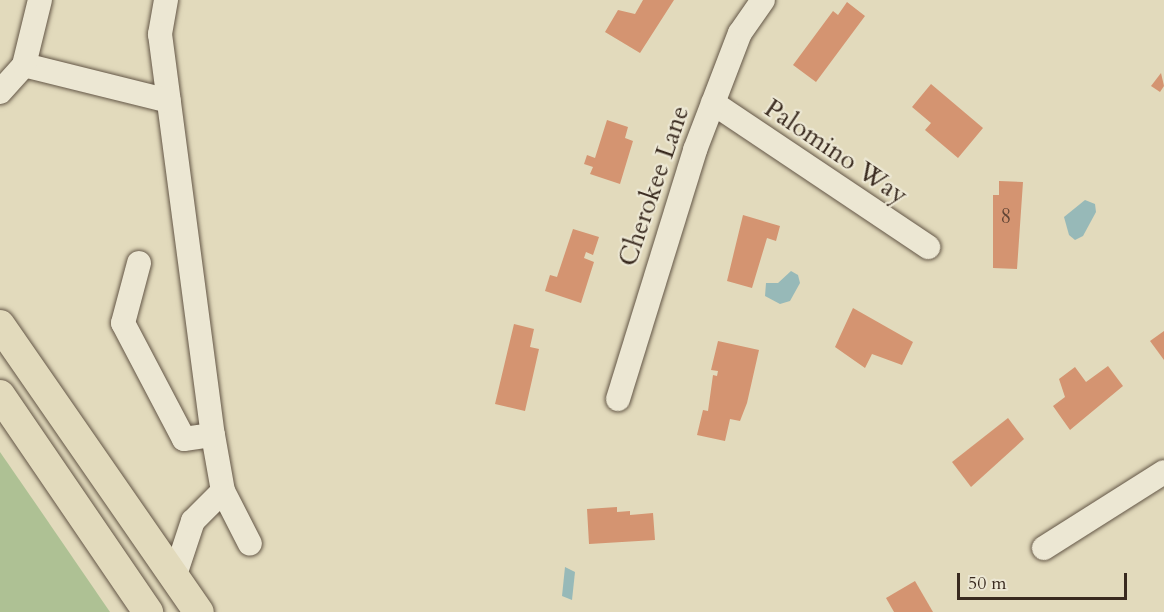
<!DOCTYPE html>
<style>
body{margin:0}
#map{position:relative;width:1164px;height:612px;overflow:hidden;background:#e2dabc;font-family:Cardo,serif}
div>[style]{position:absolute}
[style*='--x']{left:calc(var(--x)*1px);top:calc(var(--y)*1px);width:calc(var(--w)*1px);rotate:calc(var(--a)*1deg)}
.green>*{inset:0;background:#aec194}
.water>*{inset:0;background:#97b9b8}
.building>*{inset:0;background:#d49471}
.roads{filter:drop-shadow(0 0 2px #635646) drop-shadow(0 0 2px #635646)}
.minor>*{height:24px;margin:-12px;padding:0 12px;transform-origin:12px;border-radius:12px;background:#ece7d3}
.major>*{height:30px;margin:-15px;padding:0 15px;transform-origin:15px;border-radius:15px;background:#e2dabc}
span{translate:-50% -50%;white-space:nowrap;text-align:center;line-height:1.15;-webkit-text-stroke:4.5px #ece7d3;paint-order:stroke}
.number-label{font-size:22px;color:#604434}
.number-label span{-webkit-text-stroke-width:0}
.street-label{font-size:26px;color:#392a1f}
.scale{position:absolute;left:957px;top:573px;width:170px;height:27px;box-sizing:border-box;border:3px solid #392a1f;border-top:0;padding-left:8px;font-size:18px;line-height:21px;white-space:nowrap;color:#392a1f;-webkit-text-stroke:4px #ece7d3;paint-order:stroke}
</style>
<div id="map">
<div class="green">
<div style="clip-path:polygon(0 452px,38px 507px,110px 612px,0 612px)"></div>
</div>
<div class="water">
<div style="clip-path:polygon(1085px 200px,1095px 204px,1096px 212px,1083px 236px,1075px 240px,1069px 235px,1064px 217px)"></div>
<div style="clip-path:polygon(791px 271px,798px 275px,800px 283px,790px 301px,780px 304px,765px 296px,766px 283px,778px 283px)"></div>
<div style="clip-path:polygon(565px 567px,575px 572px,572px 600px,562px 596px)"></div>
</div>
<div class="building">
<div style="clip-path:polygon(643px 0,674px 0,640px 53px,605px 32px,618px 10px,635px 14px)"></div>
<div style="clip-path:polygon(847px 2px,865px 16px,816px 82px,793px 65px,833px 11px,838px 15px)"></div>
<div style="clip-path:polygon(1161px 73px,1164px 86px,1160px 92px,1151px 86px)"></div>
<div style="clip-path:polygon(931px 84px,983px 128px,958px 158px,925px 130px,931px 123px,912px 107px)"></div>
<div style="clip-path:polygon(607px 120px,628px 127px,625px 138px,633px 141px,620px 184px,590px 174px,593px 167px,584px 164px,587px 155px,595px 158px)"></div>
<div style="clip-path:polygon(999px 181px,1023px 182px,1017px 269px,993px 268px,993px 195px,999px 195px)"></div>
<div style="clip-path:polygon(743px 215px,780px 226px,776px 241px,767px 238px,752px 288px,727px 281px)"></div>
<div style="clip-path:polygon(573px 229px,599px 237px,593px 255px,586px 252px,584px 258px,594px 262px,581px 303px,545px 291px,550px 275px,557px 277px)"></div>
<div style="clip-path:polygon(853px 308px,913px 342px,902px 365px,872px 354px,865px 368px,835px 347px)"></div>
<div style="clip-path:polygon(514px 324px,534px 329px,530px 347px,539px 349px,525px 411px,495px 404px)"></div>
<div style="clip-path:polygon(1164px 331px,1164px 360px,1150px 341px)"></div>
<div style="clip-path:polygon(718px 341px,759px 350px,747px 403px,740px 421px,730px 419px,725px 441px,697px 435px,703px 410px,708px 411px,713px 375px,717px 376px,718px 371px,711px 370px)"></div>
<div style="clip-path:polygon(1108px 366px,1123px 386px,1070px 430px,1053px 406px,1065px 397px,1059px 379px,1075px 367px,1086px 382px)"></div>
<div style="clip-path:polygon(1008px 418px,1024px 439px,971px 487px,952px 462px)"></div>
<div style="clip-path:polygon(617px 507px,617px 512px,630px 511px,630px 515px,653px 513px,655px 540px,589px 544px,587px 509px)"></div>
<div style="clip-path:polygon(915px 581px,933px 612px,894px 612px,886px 598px)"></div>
</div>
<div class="roads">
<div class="minor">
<div style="--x:166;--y:0;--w:35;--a:100"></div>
<div style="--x:160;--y:34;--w:404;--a:82.5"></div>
<div style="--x:213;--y:435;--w:57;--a:79.9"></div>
<div style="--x:223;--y:491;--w:59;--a:63"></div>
<div style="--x:24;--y:65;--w:149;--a:13.9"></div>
<div style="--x:0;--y:92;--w:36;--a:-48"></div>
<div style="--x:24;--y:65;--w:67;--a:-76.2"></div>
<div style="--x:713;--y:103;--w:259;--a:33.8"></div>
<div style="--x:139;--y:263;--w:62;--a:104.9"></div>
<div style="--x:123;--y:323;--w:131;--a:62.3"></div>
<div style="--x:184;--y:439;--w:29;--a:-8"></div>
<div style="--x:618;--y:399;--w:261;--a:-72.8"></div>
<div style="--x:695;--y:150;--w:125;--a:-69"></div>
<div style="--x:740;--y:33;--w:40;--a:-55.1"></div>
<div style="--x:1044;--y:548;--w:142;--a:-32.3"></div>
<div style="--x:174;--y:578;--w:60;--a:-71.6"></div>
<div style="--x:193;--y:521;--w:42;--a:-45"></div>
</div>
<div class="major">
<div style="--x:0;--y:325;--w:349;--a:55.3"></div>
<div style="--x:0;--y:395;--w:263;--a:55.7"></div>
</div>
</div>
<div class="number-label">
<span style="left:1006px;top:217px">8</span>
</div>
<div class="street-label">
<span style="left:836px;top:152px;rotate:34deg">Palomino Way</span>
<span style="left:654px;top:186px;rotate:-71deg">Cherokee Lane</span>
</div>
<div class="scale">50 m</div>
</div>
